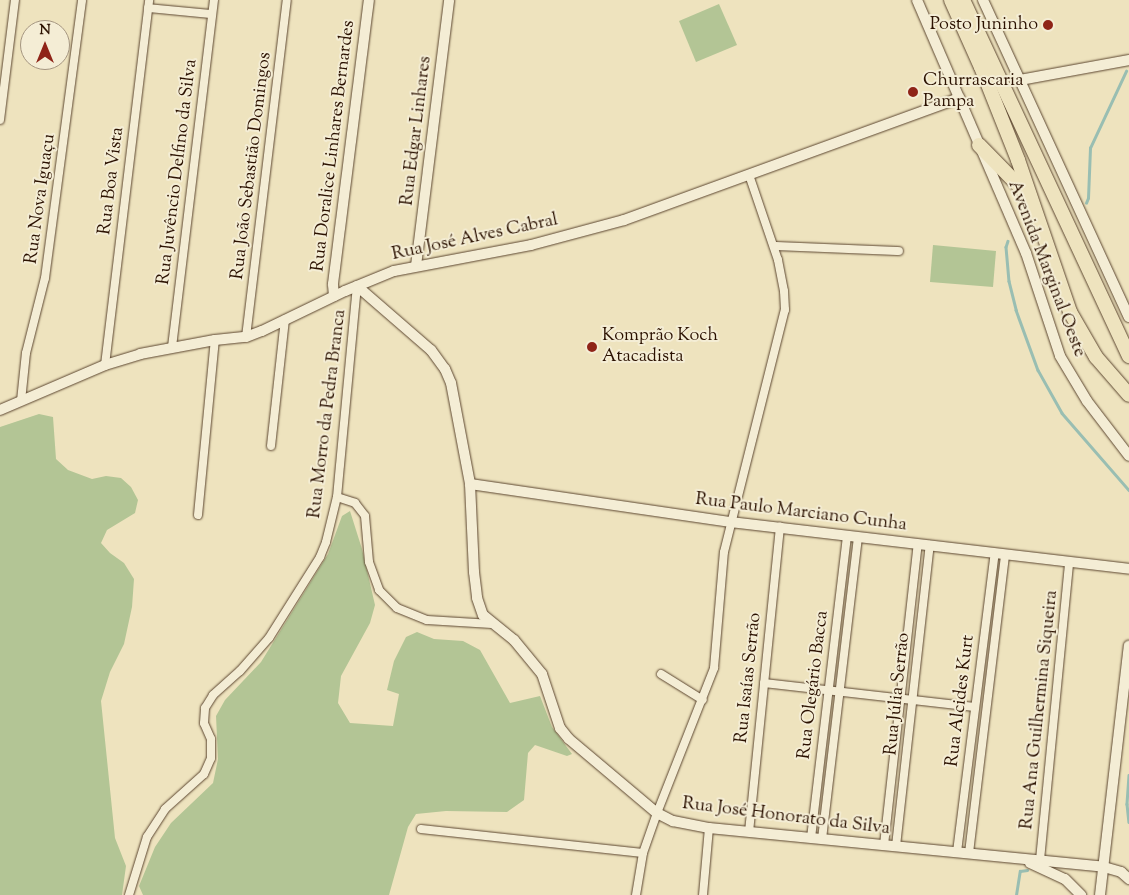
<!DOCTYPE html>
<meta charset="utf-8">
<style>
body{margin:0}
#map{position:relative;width:1129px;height:895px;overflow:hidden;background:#eee3be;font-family:"Sorts Mill Goudy",serif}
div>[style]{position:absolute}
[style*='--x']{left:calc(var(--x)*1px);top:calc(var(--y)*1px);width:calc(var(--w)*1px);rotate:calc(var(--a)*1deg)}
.green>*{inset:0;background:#b3c595}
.stream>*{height:2.5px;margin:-1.25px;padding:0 1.25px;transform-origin:1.25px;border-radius:1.25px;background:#99beb2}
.roads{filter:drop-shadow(0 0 1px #5c4630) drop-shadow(0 0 1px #5c4630)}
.street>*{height:8px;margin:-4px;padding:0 4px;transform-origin:4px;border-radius:4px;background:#f4edd5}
.secondary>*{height:10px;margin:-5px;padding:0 5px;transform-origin:5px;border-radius:5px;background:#f4edd5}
.highway>*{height:14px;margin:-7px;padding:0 7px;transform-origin:7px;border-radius:7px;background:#eee3be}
.dots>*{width:14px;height:14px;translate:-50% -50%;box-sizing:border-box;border:2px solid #f4edd5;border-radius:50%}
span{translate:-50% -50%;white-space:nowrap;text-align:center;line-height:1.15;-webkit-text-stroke:4px #f4edd5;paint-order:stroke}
.poi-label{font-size:18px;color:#2b1100}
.right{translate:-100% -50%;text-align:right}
.left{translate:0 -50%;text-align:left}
.street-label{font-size:18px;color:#2b1100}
.north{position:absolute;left:20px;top:20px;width:50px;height:50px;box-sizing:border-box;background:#f4edd5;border:1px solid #a49580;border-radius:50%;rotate:0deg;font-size:14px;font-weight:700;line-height:20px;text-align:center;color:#2b1100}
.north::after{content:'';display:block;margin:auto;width:18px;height:22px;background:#8f2418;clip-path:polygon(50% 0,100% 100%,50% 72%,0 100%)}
</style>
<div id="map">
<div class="green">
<div style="clip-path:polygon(719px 4px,737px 45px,696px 62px,679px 21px)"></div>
<div style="clip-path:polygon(933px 245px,996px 251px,993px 287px,930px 282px)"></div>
<div style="clip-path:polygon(39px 414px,53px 417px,56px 459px,68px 470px,92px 479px,106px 476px,121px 478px,131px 487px,138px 500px,135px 513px,107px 530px,101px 543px,110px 553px,124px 563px,134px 579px,132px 607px,124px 644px,110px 672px,101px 701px,115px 838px,126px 866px,122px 895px,0 895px,0 427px)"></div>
<div style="clip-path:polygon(350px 511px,362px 549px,375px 605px,370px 623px,341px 676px,338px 703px,350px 723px,393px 726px,399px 694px,387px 690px,394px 661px,406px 637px,417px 632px,434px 639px,463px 641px,480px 650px,510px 703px,540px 696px,552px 727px,572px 754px,567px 756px,535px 745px,528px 753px,524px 800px,507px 812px,446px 811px,416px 814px,408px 827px,389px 895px,143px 895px,139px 886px,155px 847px,171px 823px,213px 783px,218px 759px,216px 716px,225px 700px,261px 662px,328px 554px,342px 516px)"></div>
</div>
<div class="stream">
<div style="--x:1086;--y:203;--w:5;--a:-68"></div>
<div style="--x:1088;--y:198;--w:50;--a:-87.7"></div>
<div style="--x:1090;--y:148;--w:85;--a:-64.9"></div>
<div style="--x:1008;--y:241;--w:6;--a:108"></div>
<div style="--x:1006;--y:247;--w:34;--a:85"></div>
<div style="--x:1009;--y:281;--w:30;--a:76"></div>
<div style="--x:1016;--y:310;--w:64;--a:69.9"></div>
<div style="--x:1038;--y:370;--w:49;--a:60.8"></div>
<div style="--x:1062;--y:413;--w:102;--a:49"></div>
<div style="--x:1129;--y:775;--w:29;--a:94"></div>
<div style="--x:1127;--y:804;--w:18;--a:84"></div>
<div style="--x:1016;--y:895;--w:24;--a:-81"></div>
<div style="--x:1020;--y:871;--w:7;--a:-8"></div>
</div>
<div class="roads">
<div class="street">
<div style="--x:148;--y:8;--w:64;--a:5.4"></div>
<div style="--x:0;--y:120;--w:121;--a:-82.9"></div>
<div style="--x:774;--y:246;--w:125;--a:2.3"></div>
<div style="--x:246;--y:337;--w:339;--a:-83.1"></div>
<div style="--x:172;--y:347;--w:350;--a:-83.1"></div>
<div style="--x:105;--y:365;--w:368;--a:-83.1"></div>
<div style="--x:21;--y:401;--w:48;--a:-84.1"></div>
<div style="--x:26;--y:353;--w:77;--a:-75.8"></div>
<div style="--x:45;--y:278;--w:280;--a:-82.4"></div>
<div style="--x:271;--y:446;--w:127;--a:-83.7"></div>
<div style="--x:337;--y:497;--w:19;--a:18"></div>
<div style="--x:355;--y:503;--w:16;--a:52"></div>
<div style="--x:365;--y:516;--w:46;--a:85"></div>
<div style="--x:369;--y:562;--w:30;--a:70"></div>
<div style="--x:379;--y:590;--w:25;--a:45"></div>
<div style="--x:397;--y:608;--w:32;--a:22"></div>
<div style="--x:427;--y:620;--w:65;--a:3.5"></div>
<div style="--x:198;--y:515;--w:176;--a:-84.5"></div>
<div style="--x:661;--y:674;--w:49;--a:31.8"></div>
<div style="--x:764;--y:683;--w:212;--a:6.5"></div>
<div style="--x:421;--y:829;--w:223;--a:6.2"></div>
<div style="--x:749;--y:832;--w:307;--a:-84.2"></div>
<div style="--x:811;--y:838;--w:305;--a:-83.2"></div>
<div style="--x:822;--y:839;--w:304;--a:-83.2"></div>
<div style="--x:884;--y:845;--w:303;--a:-83.6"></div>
<div style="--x:896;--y:846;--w:303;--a:-83.6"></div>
<div style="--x:957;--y:852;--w:301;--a:-82.8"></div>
<div style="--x:969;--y:853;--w:301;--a:-83.1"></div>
<div style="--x:1040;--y:860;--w:299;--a:-84.4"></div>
<div style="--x:129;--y:895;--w:61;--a:-72.8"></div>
<div style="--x:147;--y:837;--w:33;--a:-57"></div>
<div style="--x:165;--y:809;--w:52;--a:-41.9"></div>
<div style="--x:204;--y:774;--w:17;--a:-66"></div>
<div style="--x:211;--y:758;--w:19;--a:-90"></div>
<div style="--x:211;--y:739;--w:17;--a:-114"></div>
<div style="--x:204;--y:723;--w:15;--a:-86"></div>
<div style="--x:205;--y:708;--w:15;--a:-58"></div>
<div style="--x:213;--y:695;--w:36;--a:-42"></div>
<div style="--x:240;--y:671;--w:44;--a:-48.7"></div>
<div style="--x:269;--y:638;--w:96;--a:-57.8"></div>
<div style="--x:320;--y:557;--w:16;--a:-68"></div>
<div style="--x:326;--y:542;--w:46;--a:-76.3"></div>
<div style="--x:337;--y:497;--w:212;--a:-84.6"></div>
<div style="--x:636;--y:895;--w:43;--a:-80.5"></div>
<div style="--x:643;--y:853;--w:42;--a:-70.7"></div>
<div style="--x:657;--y:813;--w:156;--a:-68.5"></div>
<div style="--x:714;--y:668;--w:116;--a:-85.1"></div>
<div style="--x:724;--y:552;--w:250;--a:-75.9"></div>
<div style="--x:785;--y:310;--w:19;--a:-93"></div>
<div style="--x:784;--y:291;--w:32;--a:-101"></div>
<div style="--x:778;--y:260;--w:90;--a:-108.8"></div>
<div style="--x:703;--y:895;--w:67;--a:-84.9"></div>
</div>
<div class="secondary">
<div style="--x:917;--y:0;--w:275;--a:66.7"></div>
<div style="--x:1026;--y:253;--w:108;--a:71.7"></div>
<div style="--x:1060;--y:356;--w:52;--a:59"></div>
<div style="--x:1087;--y:401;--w:69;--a:52.6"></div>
<div style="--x:983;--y:0;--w:349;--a:65.3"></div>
<div style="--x:1020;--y:80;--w:111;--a:-10.4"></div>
<div style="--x:416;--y:266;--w:268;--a:-82.9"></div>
<div style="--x:357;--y:286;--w:98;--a:40.9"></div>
<div style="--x:431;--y:350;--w:24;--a:54"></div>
<div style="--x:445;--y:369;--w:15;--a:67"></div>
<div style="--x:451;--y:383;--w:103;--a:79.3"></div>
<div style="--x:470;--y:484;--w:88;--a:87.4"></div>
<div style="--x:474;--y:572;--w:26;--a:83"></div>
<div style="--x:477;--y:598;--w:18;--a:71"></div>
<div style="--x:483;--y:615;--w:40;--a:39"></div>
<div style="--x:514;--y:640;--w:44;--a:50.5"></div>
<div style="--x:542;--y:674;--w:57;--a:71.6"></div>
<div style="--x:560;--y:728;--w:14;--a:51"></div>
<div style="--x:569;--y:739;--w:115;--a:40.1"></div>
<div style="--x:657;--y:813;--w:18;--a:27"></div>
<div style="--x:673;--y:821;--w:37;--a:11"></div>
<div style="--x:709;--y:828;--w:397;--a:5.6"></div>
<div style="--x:1104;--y:867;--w:18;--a:16"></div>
<div style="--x:1121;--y:872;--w:11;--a:41"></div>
<div style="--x:334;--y:296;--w:12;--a:-95"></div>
<div style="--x:333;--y:284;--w:286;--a:-82.8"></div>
<div style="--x:0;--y:410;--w:114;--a:-23.2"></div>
<div style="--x:105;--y:365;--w:37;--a:-17"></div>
<div style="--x:140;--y:354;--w:76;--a:-10.6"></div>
<div style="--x:215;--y:340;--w:31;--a:-6"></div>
<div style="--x:246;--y:337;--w:17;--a:-21"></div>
<div style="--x:262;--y:331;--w:92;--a:-25.7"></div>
<div style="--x:345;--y:291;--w:53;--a:-22.2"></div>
<div style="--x:394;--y:271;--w:139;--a:-10.7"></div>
<div style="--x:531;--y:245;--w:96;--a:-15"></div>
<div style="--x:624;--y:220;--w:357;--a:-20"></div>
<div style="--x:470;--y:484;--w:264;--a:8.3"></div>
<div style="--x:731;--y:522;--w:401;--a:6.7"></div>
<div style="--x:1030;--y:863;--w:38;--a:25"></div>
<div style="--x:1065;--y:879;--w:23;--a:45"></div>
<div style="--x:1100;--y:895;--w:251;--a:-83.4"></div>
</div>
<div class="highway">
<div style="--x:951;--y:0;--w:73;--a:65.9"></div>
<div style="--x:981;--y:67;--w:100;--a:68.3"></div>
<div style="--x:1018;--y:160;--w:161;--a:71.1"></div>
<div style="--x:1070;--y:312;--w:52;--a:60"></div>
<div style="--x:1096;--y:357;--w:50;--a:49"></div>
<div style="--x:963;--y:0;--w:393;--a:65"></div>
<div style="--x:979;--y:145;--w:70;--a:45.6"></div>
</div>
</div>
<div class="dots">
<div style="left:1048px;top:25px;background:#8f2418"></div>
<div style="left:913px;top:92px;background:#8f2418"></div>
<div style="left:592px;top:347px;background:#8f2418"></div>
</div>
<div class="poi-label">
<span class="right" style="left:1038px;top:25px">Posto Juninho</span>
<span class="left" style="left:923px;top:92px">Churrascaria<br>Pampa</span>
<span class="left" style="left:602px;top:347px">Komprão Koch<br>Atacadista</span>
</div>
<div class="street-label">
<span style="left:417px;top:131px;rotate:-83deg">Rua Edgar Linhares</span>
<span style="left:334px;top:146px;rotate:-83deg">Rua Doralice Linhares Bernardes</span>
<span style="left:252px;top:166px;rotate:-83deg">Rua João Sebastião Domingos</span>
<span style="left:178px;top:172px;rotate:-83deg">Rua Juvêncio Delfino da Silva</span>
<span style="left:112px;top:181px;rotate:-83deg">Rua Boa Vista</span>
<span style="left:41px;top:199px;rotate:-82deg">Rua Nova Iguaçu</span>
<span style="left:475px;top:238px;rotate:-12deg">Rua José Alves Cabral</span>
<span style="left:1046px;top:269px;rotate:69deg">Avenida Marginal Oeste</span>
<span style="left:328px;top:414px;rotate:-83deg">Rua Morro da Pedra Branca</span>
<span style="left:801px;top:513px;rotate:7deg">Rua Paulo Marciano Cunha</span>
<span style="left:749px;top:678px;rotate:-84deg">Rua Isaías Serrão</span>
<span style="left:814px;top:685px;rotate:-83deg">Rua Olegário Bacca</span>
<span style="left:898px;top:694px;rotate:-84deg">Rua Júlia Serrão</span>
<span style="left:961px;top:701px;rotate:-83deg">Rua Alcides Kurt</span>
<span style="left:1040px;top:710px;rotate:-84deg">Rua Ana Guilhermina Siqueira</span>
<span style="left:786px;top:817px;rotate:7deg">Rua José Honorato da Silva</span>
</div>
<div class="north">N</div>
</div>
